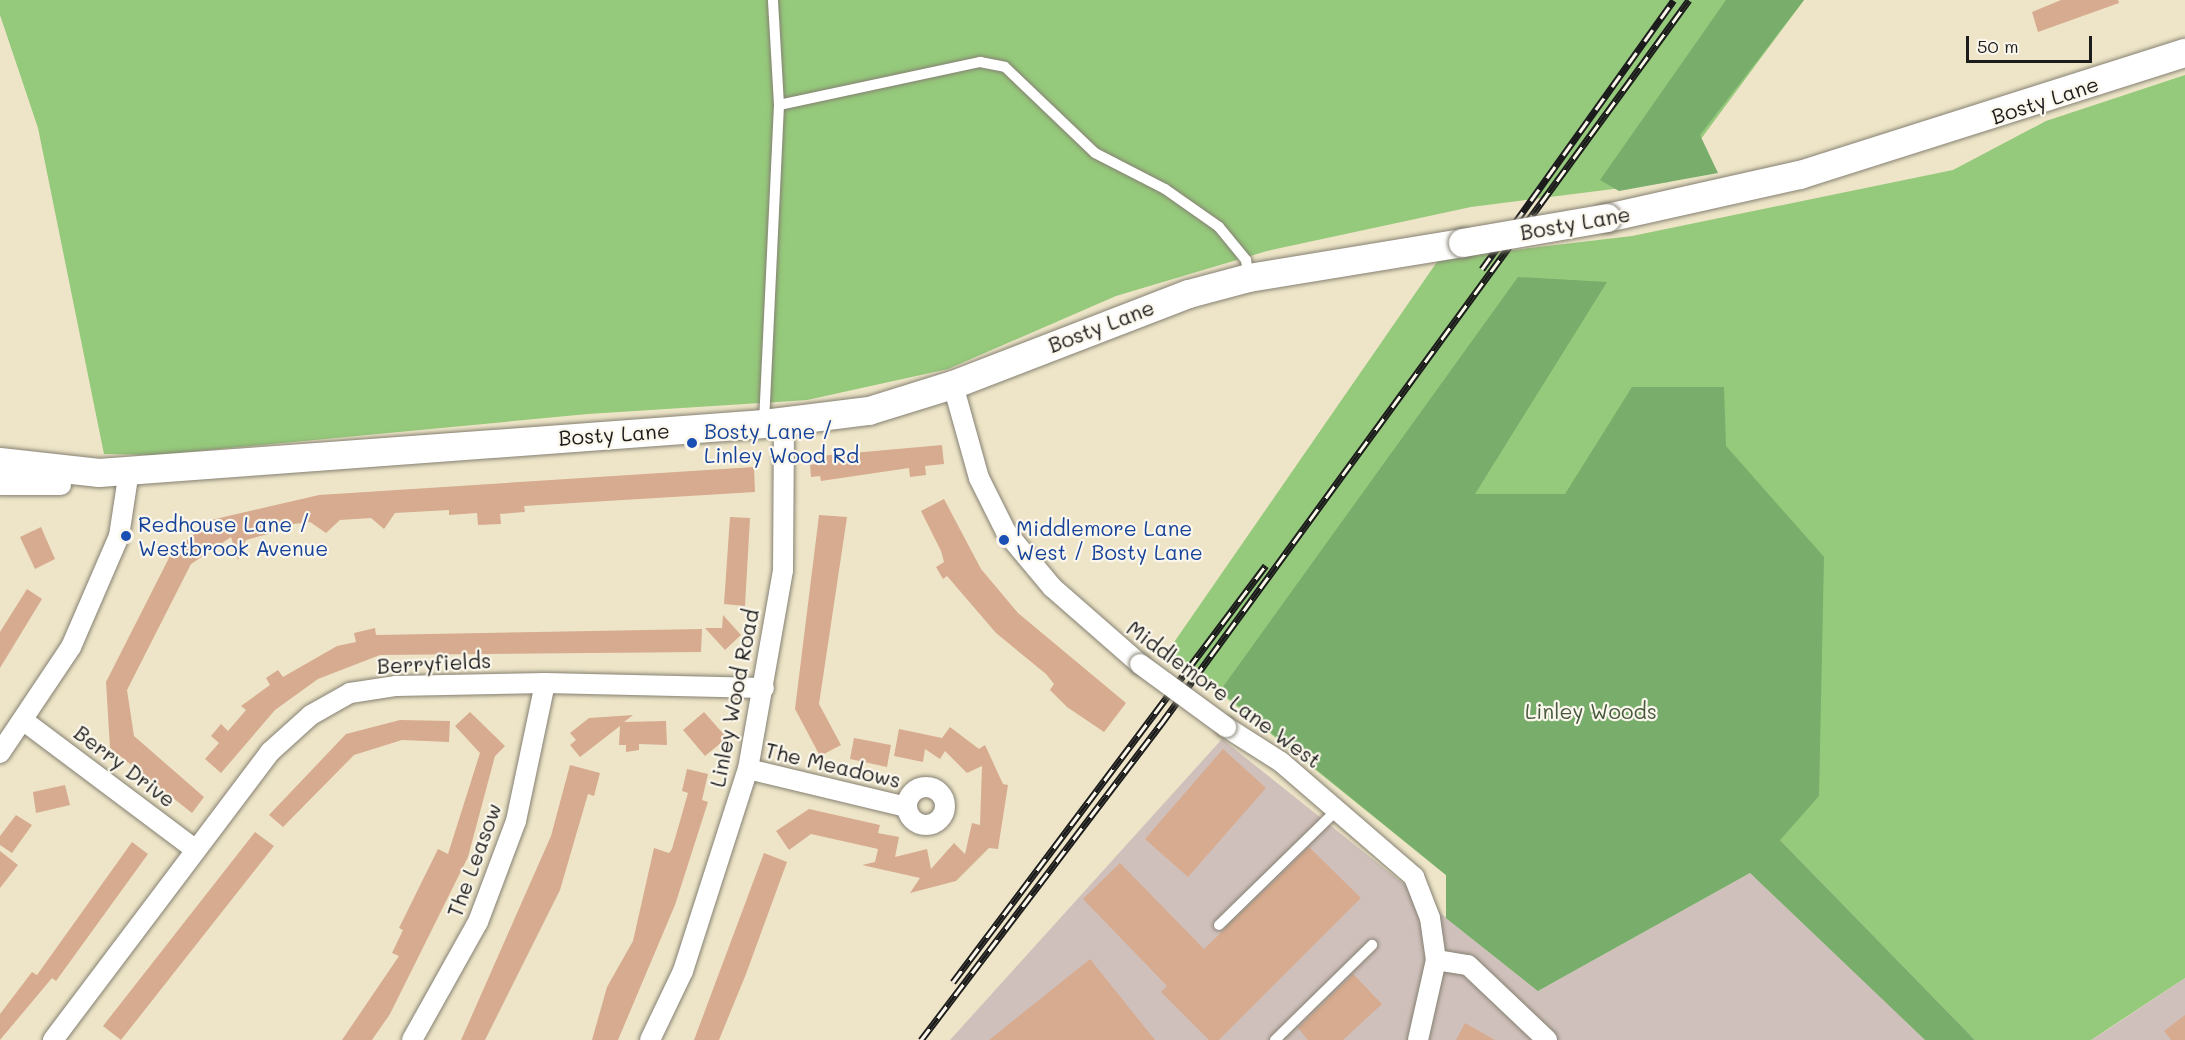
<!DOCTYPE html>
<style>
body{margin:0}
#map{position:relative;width:2185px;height:1040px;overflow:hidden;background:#eee5c8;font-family:Mali,sans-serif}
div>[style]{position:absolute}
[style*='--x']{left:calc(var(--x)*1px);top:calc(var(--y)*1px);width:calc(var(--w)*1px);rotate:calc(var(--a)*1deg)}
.industrial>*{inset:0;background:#d0c0bc}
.green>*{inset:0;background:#95c97b}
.forest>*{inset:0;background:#78ad6b}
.building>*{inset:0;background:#d7ab8f}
.roads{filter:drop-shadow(0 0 2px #858072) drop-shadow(0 0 2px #858072)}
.service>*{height:10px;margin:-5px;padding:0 5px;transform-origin:5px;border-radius:5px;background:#fff}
.minor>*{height:20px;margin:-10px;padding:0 10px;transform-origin:10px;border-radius:10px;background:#fff}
.minor>.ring{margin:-10px;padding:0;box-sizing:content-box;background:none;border:20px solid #fff;border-radius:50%}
.secondary>*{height:28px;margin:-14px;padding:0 14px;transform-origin:14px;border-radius:14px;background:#fff}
.rail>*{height:7px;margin-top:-3.5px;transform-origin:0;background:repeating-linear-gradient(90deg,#fbf7ec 0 14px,#1c1c1c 0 28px);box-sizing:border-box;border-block:2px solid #1c1c1c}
.bridges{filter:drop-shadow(0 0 2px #858072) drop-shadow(0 0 2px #858072)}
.minor-bridge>*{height:20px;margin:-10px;padding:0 10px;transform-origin:10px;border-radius:10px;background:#fff}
.secondary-bridge>*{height:28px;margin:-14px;padding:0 14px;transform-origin:14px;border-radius:14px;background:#fff}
.dots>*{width:16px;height:16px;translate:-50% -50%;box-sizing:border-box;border:3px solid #fbf7ec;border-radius:50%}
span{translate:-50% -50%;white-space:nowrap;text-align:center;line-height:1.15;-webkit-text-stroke:4.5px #fbf7ec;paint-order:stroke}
.street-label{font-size:21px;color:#1c1c1c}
.transit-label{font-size:21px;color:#164399}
.left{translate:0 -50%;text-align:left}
.park-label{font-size:21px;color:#46593d}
.scale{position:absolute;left:1966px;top:36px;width:126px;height:27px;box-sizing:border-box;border:3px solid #1c1c1c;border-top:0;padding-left:8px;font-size:18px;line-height:21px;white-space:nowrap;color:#1c1c1c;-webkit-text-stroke:4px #fbf7ec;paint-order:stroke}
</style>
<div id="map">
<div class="industrial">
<div style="clip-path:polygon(1222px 739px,1538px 991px,1750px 873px,1925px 1040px,950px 1040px)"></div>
<div style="clip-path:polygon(2185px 978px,2185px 1040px,2091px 1040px,2110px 1028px)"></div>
</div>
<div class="green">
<div style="clip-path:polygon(0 0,1804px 0,1669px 182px,1471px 207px,1267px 251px,1116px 296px,948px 369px,807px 400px,588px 414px,155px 455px,104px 454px,38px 128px,0 15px)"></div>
<div style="clip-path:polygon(2185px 75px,2185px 978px,2091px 1040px,1975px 1040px,1780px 840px,1538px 991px,1446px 918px,1446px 875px,1168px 651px,1439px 259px,1632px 236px,1953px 170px,2046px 121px)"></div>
</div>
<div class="forest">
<div style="clip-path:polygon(1726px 0,1804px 0,1700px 135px,1718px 173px,1619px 191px,1600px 180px)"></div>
<div style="clip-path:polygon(1518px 277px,1607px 282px,1475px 494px,1565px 494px,1632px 387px,1724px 387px,1726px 446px,1824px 557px,1819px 796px,1780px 840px,1975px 1040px,1925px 1040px,1750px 873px,1538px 991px,1446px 918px,1446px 875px,1220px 691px)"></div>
</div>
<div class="building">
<div style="clip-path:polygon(2061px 0,2118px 0,2119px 3px,2038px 32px,2032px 12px)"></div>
<div style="clip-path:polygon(942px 445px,944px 464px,925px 466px,926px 475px,910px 477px,909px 468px,821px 481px,820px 476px,811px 477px,810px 465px,820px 463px,819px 456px)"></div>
<div style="clip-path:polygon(754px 467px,755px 492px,524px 506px,525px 512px,500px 514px,501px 524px,478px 525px,477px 513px,449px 515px,449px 510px,395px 513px,384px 529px,371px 518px,340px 520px,326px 533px,310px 522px,277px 526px,279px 531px,246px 540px,238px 560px,231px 537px,191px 564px,127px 690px,134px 736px,204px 797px,192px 813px,110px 748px,106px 682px,171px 554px,211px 520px,319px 495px)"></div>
<div style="clip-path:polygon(944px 499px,981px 569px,1018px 613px,1126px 703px,1104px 732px,1067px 707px,1050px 690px,1054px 684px,1046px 674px,996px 633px,947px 576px,943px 579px,936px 567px,944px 562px,941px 551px,921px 511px)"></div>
<div style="clip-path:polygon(819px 515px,847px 517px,819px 704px,841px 745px,820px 756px,795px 709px)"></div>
<div style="clip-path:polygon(730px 517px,750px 518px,745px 606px,724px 604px)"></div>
<div style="clip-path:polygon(41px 527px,55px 559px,35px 569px,20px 537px)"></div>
<div style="clip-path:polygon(27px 589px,42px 599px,0 668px,0 632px)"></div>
<div style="clip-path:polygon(723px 615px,741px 635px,725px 650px,705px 628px,722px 628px)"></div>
<div style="clip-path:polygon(375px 628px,376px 635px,702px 629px,701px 652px,380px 655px,318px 679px,275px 710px,221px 773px,205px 759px,219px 743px,211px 736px,221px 724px,228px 731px,246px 710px,241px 706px,270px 685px,266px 678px,278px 670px,283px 677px,337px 646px,356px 642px,354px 633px)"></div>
<div style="clip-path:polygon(470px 712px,505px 746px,495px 756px,468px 857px,390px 1014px,372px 1040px,342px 1040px,399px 956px,392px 953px,403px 930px,399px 928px,438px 849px,448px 854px,480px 753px,455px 726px)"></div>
<div style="clip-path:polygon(704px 712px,727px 738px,705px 756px,683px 730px)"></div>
<div style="clip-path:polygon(633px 715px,624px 722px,666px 721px,667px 745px,639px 744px,639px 750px,626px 752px,626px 745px,619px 745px,620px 726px,580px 757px,570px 745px,576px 740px,570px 733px,589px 718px)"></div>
<div style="clip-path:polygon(400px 720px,450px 721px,449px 742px,402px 740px,354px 755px,283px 827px,269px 815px,346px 734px)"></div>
<div style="clip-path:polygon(950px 727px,979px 749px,985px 745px,1003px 784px,1008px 785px,998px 849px,989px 848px,956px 881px,910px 893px,920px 878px,862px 865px,875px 862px,878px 849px,811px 834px,789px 850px,776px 831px,809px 809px,880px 825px,878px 833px,899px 837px,895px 857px,927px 849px,931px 869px,954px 843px,965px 854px,972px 823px,980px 825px,982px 766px,967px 773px,945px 751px,940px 759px,925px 749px,923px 762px,894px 756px,899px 729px,942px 738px)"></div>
<div style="clip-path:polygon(854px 738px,891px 745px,887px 767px,850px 759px)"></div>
<div style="clip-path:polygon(1223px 749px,1266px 788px,1188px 877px,1145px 839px)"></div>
<div style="clip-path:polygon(570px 765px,600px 773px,594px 796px,588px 794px,560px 890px,485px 1040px,461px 1040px,551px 836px)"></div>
<div style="clip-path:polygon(687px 769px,708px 774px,702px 800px,708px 802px,675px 905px,618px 1040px,592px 1040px,607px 987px,633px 941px,654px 848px,669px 853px,672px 849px,688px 793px,682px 791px)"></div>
<div style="clip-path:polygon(65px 785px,70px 805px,36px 813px,33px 792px)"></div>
<div style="clip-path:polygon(16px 815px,32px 825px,12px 853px,0 845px,0 836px)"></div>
<div style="clip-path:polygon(255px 832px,274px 846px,121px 1040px,103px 1026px)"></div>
<div style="clip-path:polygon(132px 842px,148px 854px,56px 981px,52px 978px,0 1040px,0 1014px,32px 972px,37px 975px)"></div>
<div style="clip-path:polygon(1309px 847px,1361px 898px,1219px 1040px,1209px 1040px,1161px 992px,1167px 986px,1083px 899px,1120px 863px,1204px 949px)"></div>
<div style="clip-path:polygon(0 851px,18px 865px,0 888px)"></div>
<div style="clip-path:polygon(764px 853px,787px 862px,746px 974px,719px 1040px,694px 1040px)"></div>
<div style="clip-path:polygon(1090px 959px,1155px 1040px,989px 1040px)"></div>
<div style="clip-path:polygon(1353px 974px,1382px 1004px,1343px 1040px,1308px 1040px,1298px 1028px)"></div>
<div style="clip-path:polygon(2185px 1015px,2185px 1040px,2171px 1040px,2164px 1031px)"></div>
<div style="clip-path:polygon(1465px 1023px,1495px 1040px,1456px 1040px)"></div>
</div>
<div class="roads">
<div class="service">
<div style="--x:779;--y:105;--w:206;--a:-12.1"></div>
<div style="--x:980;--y:62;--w:25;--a:11"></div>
<div style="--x:1005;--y:67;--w:124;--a:43.7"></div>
<div style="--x:1095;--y:153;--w:79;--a:27.2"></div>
<div style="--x:1165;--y:189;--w:66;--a:35.1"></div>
<div style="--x:1219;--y:227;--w:43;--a:50.7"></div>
<div style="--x:1246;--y:260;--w:18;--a:81"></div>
<div style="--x:764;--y:423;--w:318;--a:-87.3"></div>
<div style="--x:779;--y:105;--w:105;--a:-93.3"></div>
<div style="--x:1219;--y:925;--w:166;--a:-44.3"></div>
<div style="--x:1275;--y:1040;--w:136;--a:-44.4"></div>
</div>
<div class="minor">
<div style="--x:953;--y:385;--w:97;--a:74.4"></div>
<div style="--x:979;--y:478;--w:60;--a:63.4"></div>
<div style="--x:1006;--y:532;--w:72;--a:50.1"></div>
<div style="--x:1052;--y:587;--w:117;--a:41.2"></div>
<div style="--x:0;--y:485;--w:61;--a:0"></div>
<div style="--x:24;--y:721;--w:215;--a:36.9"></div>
<div style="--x:1226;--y:727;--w:65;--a:32.5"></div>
<div style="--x:1281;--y:762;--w:176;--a:40.8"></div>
<div style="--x:1414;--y:877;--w:44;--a:68.7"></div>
<div style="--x:1430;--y:918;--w:42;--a:81.9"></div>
<div style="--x:1436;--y:960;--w:82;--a:102.7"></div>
<div style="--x:0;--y:753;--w:128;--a:-56.2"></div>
<div style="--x:71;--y:647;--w:121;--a:-66.6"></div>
<div style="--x:119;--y:536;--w:66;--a:-81.3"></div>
<div style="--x:748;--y:769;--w:163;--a:13.5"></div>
<div class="ring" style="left:907px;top:787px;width:18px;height:18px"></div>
<div style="--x:1436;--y:960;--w:32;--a:9"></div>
<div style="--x:1468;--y:965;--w:109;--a:43.5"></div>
<div style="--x:53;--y:1040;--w:361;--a:-53"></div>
<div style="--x:270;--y:752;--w:55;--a:-42.1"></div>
<div style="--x:311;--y:715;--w:45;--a:-29.4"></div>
<div style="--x:350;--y:693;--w:47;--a:-8.7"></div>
<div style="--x:396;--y:686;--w:149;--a:-1.2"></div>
<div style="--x:545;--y:683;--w:219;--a:1.3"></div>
<div style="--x:412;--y:1040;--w:135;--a:-60.8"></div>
<div style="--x:478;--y:922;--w:108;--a:-69.4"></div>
<div style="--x:516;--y:821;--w:141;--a:-78.1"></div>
<div style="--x:650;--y:1040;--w:76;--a:-64.4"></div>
<div style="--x:683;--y:971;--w:212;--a:-72.2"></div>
<div style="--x:748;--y:769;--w:202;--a:-80"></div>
<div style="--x:783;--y:570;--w:148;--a:-89.6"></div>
</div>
<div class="secondary">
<div style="--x:1607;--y:218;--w:198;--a:-12.6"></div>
<div style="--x:1800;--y:175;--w:404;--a:-17.6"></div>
<div style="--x:0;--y:462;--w:100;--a:6.3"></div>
<div style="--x:99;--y:473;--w:667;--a:-4.21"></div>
<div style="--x:764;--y:424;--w:106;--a:-7.1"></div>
<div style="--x:869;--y:411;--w:88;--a:-17.2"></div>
<div style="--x:953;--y:385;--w:253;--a:-21.1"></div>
<div style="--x:1189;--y:294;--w:62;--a:-14.9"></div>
<div style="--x:1249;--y:278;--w:217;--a:-9.3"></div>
</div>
</div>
<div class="rail">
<div style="--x:1482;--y:269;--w:330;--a:-54.5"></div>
<div style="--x:953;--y:982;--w:521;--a:-53.11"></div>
<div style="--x:921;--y:1040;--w:397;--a:-52.8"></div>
<div style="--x:1161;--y:724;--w:896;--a:-53.9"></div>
</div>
<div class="bridges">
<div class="minor-bridge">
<div style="--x:1140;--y:664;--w:107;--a:36.2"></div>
</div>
<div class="secondary-bridge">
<div style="--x:1463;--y:243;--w:146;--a:-9.8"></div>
</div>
</div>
<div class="dots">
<div style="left:692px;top:443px;background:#1a4fb4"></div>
<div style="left:126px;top:536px;background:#1a4fb4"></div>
<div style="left:1004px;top:540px;background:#1a4fb4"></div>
</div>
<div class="street-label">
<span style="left:2045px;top:100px;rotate:-18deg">Bosty Lane</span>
<span style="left:1575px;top:223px;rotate:-10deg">Bosty Lane</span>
<span style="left:1101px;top:326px;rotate:-21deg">Bosty Lane</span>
<span style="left:614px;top:434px;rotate:-4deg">Bosty Lane</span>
<span style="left:434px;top:663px;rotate:-3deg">Berryfields</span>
<span style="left:1224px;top:694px;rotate:36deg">Middlemore Lane West</span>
<span style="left:734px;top:698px;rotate:-79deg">Linley Wood Road</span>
<span style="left:833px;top:765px;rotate:13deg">The Meadows</span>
<span style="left:125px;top:766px;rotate:37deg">Berry Drive</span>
<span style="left:474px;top:860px;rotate:-70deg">The Leasow</span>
</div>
<div class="transit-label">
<span class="left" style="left:704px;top:443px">Bosty Lane /<br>Linley Wood Rd</span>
<span class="left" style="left:138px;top:536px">Redhouse Lane /<br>Westbrook Avenue</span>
<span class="left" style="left:1016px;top:540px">Middlemore Lane<br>West / Bosty Lane</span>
</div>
<div class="park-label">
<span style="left:1591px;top:711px">Linley Woods</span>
</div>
<div class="scale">50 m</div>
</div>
